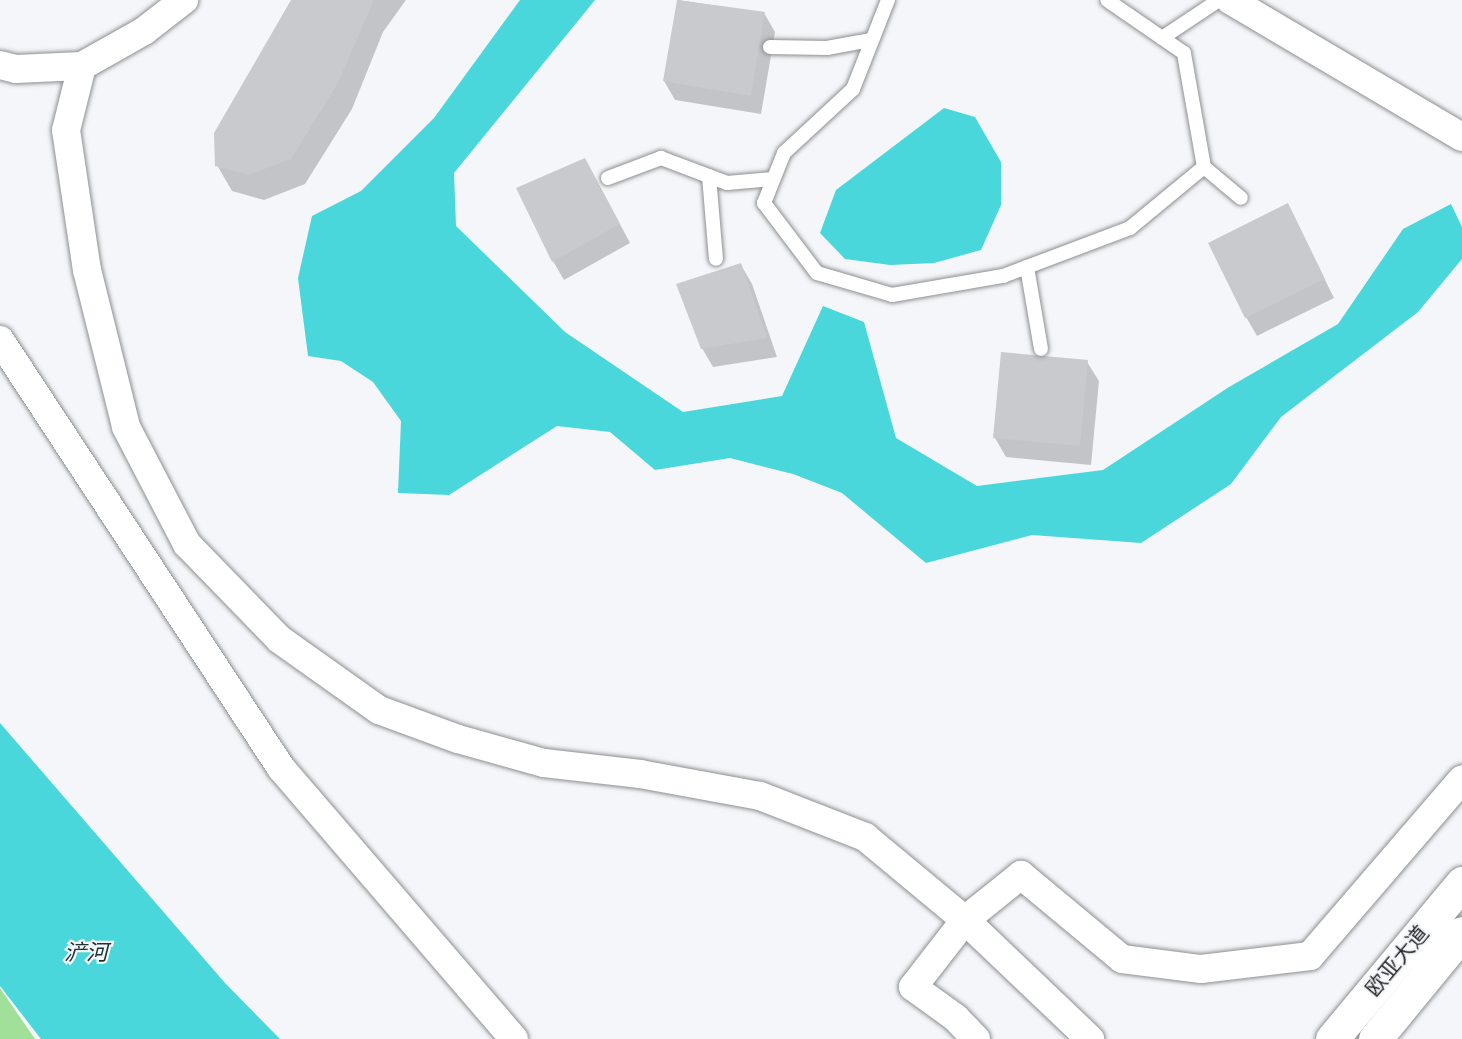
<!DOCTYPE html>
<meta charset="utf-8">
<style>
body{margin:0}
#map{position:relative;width:1462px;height:1039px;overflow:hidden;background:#f4f6f9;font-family:"DejaVu Sans","Noto Sans SC",sans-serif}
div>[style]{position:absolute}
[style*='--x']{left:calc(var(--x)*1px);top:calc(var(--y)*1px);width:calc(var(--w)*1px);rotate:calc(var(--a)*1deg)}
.green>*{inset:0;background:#a0e099}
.water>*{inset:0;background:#4ad7db}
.shadow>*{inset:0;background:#0003}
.building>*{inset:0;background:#c8cacd}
.roads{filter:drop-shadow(0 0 2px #8d8f92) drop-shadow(0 0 2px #8d8f92)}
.lane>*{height:14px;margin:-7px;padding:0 7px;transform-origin:7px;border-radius:7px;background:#fff}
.street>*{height:28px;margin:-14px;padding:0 14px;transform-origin:14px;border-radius:14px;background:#fff}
.primary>*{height:33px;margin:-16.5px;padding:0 16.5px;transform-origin:16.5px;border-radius:16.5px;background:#fff}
span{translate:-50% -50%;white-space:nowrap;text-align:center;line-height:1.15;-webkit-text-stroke:4.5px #f4f6f9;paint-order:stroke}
.street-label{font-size:21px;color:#252627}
.water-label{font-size:22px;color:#1a3232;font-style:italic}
</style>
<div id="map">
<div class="green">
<div style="clip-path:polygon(0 988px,35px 1039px,0 1039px)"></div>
</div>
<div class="water">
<div style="clip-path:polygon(520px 0,595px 0,454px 173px,456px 226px,565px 332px,683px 412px,782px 396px,823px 306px,864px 322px,896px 438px,977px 486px,1103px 470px,1229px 387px,1338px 324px,1403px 229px,1451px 204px,1462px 227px,1462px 259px,1418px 312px,1281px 417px,1231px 484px,1141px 543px,1032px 535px,926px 563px,842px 493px,793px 474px,730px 458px,655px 470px,610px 432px,557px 426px,449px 495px,398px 493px,401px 421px,373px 382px,341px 361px,308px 356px,298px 278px,312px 216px,361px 191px,434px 118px)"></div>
<div style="clip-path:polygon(944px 108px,975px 117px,1001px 162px,1001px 205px,981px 250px,934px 263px,890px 265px,845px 259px,820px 233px,836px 190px)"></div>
<div style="clip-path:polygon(0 723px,225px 983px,280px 1039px,41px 1039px,0 986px)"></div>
</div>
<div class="shadow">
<div style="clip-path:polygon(294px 0,406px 0,383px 32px,352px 109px,305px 184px,264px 200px,232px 191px,217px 165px)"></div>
<div style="clip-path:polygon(678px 0,764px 13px,775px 32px,761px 114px,675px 100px,664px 81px)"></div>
<div style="clip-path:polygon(596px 179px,630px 243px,564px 280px,553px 261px)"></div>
<div style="clip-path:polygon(1298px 225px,1334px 298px,1257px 336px,1246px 317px)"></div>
<div style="clip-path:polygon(741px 265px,752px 284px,777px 357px,713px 367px,702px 348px)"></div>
<div style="clip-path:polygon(1087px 362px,1099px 381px,1091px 465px,1006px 457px,995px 438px)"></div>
</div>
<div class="building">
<div style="clip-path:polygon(291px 0,374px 0,338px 83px,291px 159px,249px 175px,215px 166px,214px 133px)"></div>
<div style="clip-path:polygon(677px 0,765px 12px,751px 96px,663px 81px)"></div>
<div style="clip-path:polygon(585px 158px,620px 224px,552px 262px,516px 188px)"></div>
<div style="clip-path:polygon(1288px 203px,1325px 279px,1245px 318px,1208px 243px)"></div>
<div style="clip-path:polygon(741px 263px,767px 338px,701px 349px,676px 284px)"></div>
<div style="clip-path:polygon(1001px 352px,1088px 360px,1080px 446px,993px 438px)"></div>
</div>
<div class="roads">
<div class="lane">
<div style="--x:888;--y:0;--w:96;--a:111.5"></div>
<div style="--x:853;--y:89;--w:94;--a:137.2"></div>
<div style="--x:784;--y:153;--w:54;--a:111.8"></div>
<div style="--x:764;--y:203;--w:88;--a:52.9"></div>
<div style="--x:817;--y:273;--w:78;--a:16.3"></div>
<div style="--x:892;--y:295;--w:113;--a:-9.7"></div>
<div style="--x:1003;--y:276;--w:136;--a:-20.7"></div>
<div style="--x:1130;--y:228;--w:96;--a:-39.5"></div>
<div style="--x:1204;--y:167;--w:116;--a:-100"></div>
<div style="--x:1184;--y:53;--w:93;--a:-145.5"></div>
<div style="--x:1162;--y:38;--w:69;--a:-33.7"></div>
<div style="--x:770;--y:47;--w:57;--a:1"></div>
<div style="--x:827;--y:48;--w:45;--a:-10.3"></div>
<div style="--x:1204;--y:167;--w:48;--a:40"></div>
<div style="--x:709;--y:176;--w:83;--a:85.2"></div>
<div style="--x:608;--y:178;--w:57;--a:-20.7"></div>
<div style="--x:661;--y:158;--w:71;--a:20.7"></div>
<div style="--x:727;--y:183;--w:46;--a:-5"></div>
<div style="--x:1027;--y:267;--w:83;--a:80.3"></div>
</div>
<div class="street">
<div style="--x:1230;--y:0;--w:269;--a:30.6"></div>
<div style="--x:0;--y:65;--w:16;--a:14"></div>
<div style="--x:16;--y:69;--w:66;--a:-2.6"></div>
<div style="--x:82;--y:66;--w:71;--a:-29.4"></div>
<div style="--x:144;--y:31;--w:51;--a:-37.8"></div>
<div style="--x:82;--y:66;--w:66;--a:104"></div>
<div style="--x:66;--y:130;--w:142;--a:81.5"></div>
<div style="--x:87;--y:270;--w:162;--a:76"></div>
<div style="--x:126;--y:427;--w:132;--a:62.5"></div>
<div style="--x:187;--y:544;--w:132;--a:45.9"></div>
<div style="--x:279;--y:639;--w:123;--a:35.4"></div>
<div style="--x:379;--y:710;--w:84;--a:20.2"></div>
<div style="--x:458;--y:739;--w:89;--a:15.6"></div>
<div style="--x:544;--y:763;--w:97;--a:6.5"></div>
<div style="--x:640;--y:774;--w:122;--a:10.4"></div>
<div style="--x:760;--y:796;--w:113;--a:21.3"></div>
<div style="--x:865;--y:837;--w:130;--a:39.7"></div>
<div style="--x:965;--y:920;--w:173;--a:43.6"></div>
<div style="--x:0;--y:340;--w:512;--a:56.71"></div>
<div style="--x:281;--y:768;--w:357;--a:49.3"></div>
<div style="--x:976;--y:1039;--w:29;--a:-134"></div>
<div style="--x:956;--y:1018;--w:53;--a:-144.2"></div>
<div style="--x:913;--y:987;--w:85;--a:-52.2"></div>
<div style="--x:965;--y:920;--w:72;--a:-38.8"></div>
<div style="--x:1021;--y:875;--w:131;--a:39.7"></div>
<div style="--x:1122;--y:959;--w:80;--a:7.2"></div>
<div style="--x:1201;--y:969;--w:110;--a:-6.8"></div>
<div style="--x:1310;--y:956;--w:233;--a:-49.3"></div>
</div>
<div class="primary">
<div style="--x:1332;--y:1039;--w:203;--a:-50.2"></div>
<div style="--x:1375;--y:1039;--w:137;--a:-50.6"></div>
</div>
</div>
<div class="street-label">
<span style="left:1397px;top:961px;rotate:-50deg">欧亚大道</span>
</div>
<div class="water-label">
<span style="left:86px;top:953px">浐河</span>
</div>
</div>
